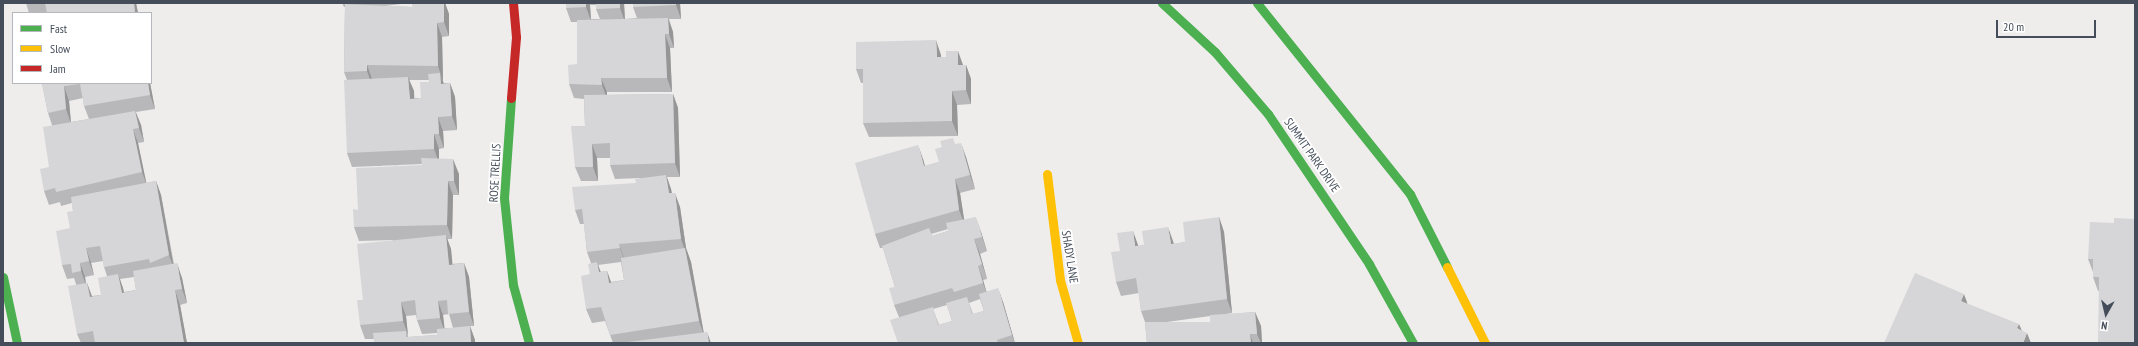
<!DOCTYPE html>
<style>
body{margin:0}
#map{position:relative;width:2138px;height:346px;overflow:hidden;background:#eeedec;font-family:"PT Sans Narrow",sans-serif}
div>[style]{position:absolute}
[style*='--x']{left:calc(var(--x)*1px);top:calc(var(--y)*1px);width:calc(var(--w)*1px);rotate:calc(var(--a)*1deg)}
.fast>*{height:9px;margin:-4.5px;padding:0 4.5px;transform-origin:4.5px;border-radius:4.5px;background:#4caf50}
.slow>*{height:9px;margin:-4.5px;padding:0 4.5px;transform-origin:4.5px;border-radius:4.5px;background:#ffc107}
.jam>*{height:9px;margin:-4.5px;padding:0 4.5px;transform-origin:4.5px;border-radius:4.5px;background:#c62828}
.wall>*{inset:0;background:#b8b8ba}
.shaded-wall>*{inset:0;background:#969697}
.building>*{inset:0;background:#d6d6d8}
span{translate:-50% -50%;white-space:nowrap;text-align:center;line-height:1.15;-webkit-text-stroke:3.5px #fff;paint-order:stroke}
.street-label{font-size:12px;color:#444d59}
.frame{position:absolute;inset:0;border:4px solid #444d59;pointer-events:none}
.legend{position:absolute;left:12px;top:12px;width:140px;height:72px;box-sizing:border-box;background:#fff;border:1px solid #b4b8bd;margin:0;padding:5px 7px;list-style:none;font-size:12px;color:#444d59}
.legend li{display:flex;align-items:center;gap:8px;height:20px}
.legend b{width:20px;border:1px solid #b4b8bd}
.north{position:absolute;left:2086px;top:294px;width:40px;height:40px;-webkit-text-stroke:3px #fff;paint-order:stroke;rotate:188deg;font-size:11px;font-weight:700;line-height:16px;text-align:center;color:#444d59}
.north::after{content:'';display:block;margin:auto;width:14px;height:18px;background:#444d59;clip-path:polygon(50% 0,100% 100%,50% 72%,0 100%)}
.scale{position:absolute;left:1996px;top:20px;width:100px;height:18px;box-sizing:border-box;border:2px solid #444d59;border-top:0;padding-left:5px;font-size:12px;line-height:14px;white-space:nowrap;color:#444d59;-webkit-text-stroke:3px #fff;paint-order:stroke}
</style>
<div id="map">
<div class="fast">
<div style="--x:1162;--y:3;--w:72;--a:42.8"></div>
<div style="--x:1215;--y:52;--w:82;--a:49.5"></div>
<div style="--x:1268;--y:114;--w:181;--a:56"></div>
<div style="--x:1369;--y:264;--w:90;--a:60.9"></div>
<div style="--x:1257;--y:3;--w:245;--a:51.3"></div>
<div style="--x:1410;--y:194;--w:82;--a:63.1"></div>
<div style="--x:511;--y:98;--w:100;--a:94"></div>
<div style="--x:504;--y:198;--w:87;--a:84.1"></div>
<div style="--x:513;--y:285;--w:60;--a:74.6"></div>
<div style="--x:3;--y:277;--w:67;--a:78"></div>
</div>
<div class="slow">
<div style="--x:1047;--y:174;--w:107;--a:83"></div>
<div style="--x:1060;--y:280;--w:66;--a:74.1"></div>
<div style="--x:1447;--y:267;--w:85;--a:63.4"></div>
</div>
<div class="jam">
<div style="--x:511;--y:98;--w:61;--a:-85.3"></div>
<div style="--x:516;--y:37;--w:34;--a:-95"></div>
</div>
<div class="wall">
<div style="clip-path:polygon(26px 3px,136px 3px,138px 13px,29px 13px)"></div>
<div style="clip-path:polygon(evenodd,342px 3px,409px 3px,385px 6px,412px 7px,412px 3px,445px 3px,449px 14px,449px 36px,442px 37px,443px 81px,444px 83px,450px 83px,455px 97px,457px 130px,443px 131px,444px 148px,439px 149px,439px 159px,459px 174px,459px 195px,453px 195px,452px 239px,447px 239px,451px 249px,452px 264px,464px 263px,469px 277px,474px 326px,470px 326px,475px 340px,374px 339px,365px 339px,360px 325px,363px 300px,393px 240px,359px 241px,354px 227px,358px 210px,422px 165px,422px 164px,352px 167px,347px 153px,347px 80px,344px 72px,345px 7px,344px 7px,342px 3px,409px 80px,429px 80px,429px 82px,421px 98px,414px 98px,414px 91px,409px 80px,342px 3px,449px 314px,453px 328px,444px 328px,443px 315px,449px 314px,342px 3px,416px 315px,417px 320px,422px 334px,437px 333px,437px 335px,408px 337px,406px 316px,416px 315px)"></div>
<div style="clip-path:polygon(evenodd,566px 3px,624px 3px,625px 19px,637px 18px,633px 7px,633px 3px,680px 3px,681px 19px,669px 19px,673px 32px,674px 48px,670px 48px,672px 92px,607px 92px,607px 95px,673px 94px,678px 108px,680px 177px,667px 177px,671px 189px,672px 193px,680px 207px,686px 248px,691px 262px,704px 333px,711px 343px,613px 343px,605px 321px,592px 323px,586px 309px,591px 263px,587px 252px,584px 224px,580px 224px,575px 210px,636px 183px,641px 178px,615px 179px,610px 165px,610px 158px,597px 158px,598px 181px,581px 181px,575px 167px,585px 126px,584px 99px,574px 98px,569px 84px,577px 64px,577px 22px,571px 22px,566px 8px,566px 3px,590px 5px,596px 5px,596px 9px,600px 19px,591px 19px,590px 5px,566px 3px,621px 262px,624px 280px,611px 282px,607px 271px,601px 272px,598px 265px,621px 262px)"></div>
<div style="clip-path:polygon(941px 55px,941px 57px,963px 65px,966px 65px,971px 79px,971px 104px,957px 105px,958px 136px,869px 137px,863px 123px,863px 83px,861px 83px,856px 69px)"></div>
<div style="clip-path:polygon(evenodd,42px 83px,150px 83px,155px 109px,136px 112px,141px 125px,144px 142px,138px 143px,146px 183px,156px 181px,161px 195px,174px 264px,182px 278px,187px 303px,180px 305px,187px 343px,81px 343px,77px 334px,76px 284px,74px 278px,67px 279px,62px 265px,70px 228px,73px 211px,72px 203px,61px 206px,60px 202px,49px 205px,44px 191px,49px 167px,52px 125px,48px 113px,42px 83px,83px 98px,84px 106px,89px 119px,71px 122px,69px 101px,83px 98px,42px 83px,103px 261px,104px 267px,107px 276px,101px 295px,92px 296px,87px 283px,86px 283px,85px 277px,94px 275px,91px 263px,103px 261px,42px 83px,134px 277px,136px 290px,124px 292px,120px 279px,134px 277px)"></div>
<div style="clip-path:polygon(evenodd,956px 144px,966px 157px,975px 189px,960px 193px,964px 220px,981px 232px,987px 251px,980px 254px,987px 279px,983px 280px,986px 291px,1003px 302px,1015px 343px,898px 343px,899px 317px,894px 305px,895px 287px,883px 248px,880px 248px,875px 234px,923px 159px,925px 166px,939px 162px,956px 144px,948px 229px,948px 231px,932px 236px,931px 234px,948px 229px,956px 144px,980px 299px,984px 311px,973px 314px,969px 303px,980px 299px,956px 144px,947px 305px,952px 321px,939px 325px,933px 309px,947px 305px)"></div>
<div style="clip-path:polygon(evenodd,1219px 217px,1224px 232px,1232px 313px,1220px 315px,1255px 312px,1261px 326px,1262px 343px,1147px 343px,1145px 322px,1141px 311px,1139px 293px,1121px 296px,1116px 282px,1120px 251px,1138px 246px,1173px 241px,1174px 244px,1185px 242px,1219px 217px,1210px 316px,1210px 322px,1167px 322px,1210px 316px)"></div>
<div style="clip-path:polygon(2135px 219px,2099px 291px,2098px 291px,2093px 277px,2093px 272px,2088px 259px,2114px 223px)"></div>
</div>
<div class="shaded-wall">
<div style="clip-path:polygon(134px 3px,136px 3px,138px 13px,135px 13px)"></div>
<div style="clip-path:polygon(444px 3px,445px 3px,449px 14px,449px 36px,444px 22px)"></div>
<div style="clip-path:polygon(586px 3px,589px 3px,590px 5px,591px 21px,586px 7px)"></div>
<div style="clip-path:polygon(620px 3px,624px 3px,625px 22px,620px 8px)"></div>
<div style="clip-path:polygon(676px 3px,680px 3px,681px 19px,676px 5px)"></div>
<div style="clip-path:polygon(668px 18px,673px 32px,674px 48px,669px 34px)"></div>
<div style="clip-path:polygon(437px 23px,442px 37px,443px 81px,438px 66px)"></div>
<div style="clip-path:polygon(665px 34px,670px 48px,672px 92px,667px 78px)"></div>
<div style="clip-path:polygon(936px 40px,941px 55px,942px 71px,937px 57px)"></div>
<div style="clip-path:polygon(958px 51px,963px 65px,958px 65px)"></div>
<div style="clip-path:polygon(367px 65px,372px 79px,372px 85px,367px 71px)"></div>
<div style="clip-path:polygon(966px 65px,971px 79px,971px 104px,966px 90px)"></div>
<div style="clip-path:polygon(440px 73px,445px 88px,441px 84px)"></div>
<div style="clip-path:polygon(408px 77px,414px 91px,415px 113px,410px 99px)"></div>
<div style="clip-path:polygon(601px 78px,607px 92px,607px 99px,602px 85px)"></div>
<div style="clip-path:polygon(148px 83px,150px 83px,155px 109px,150px 95px)"></div>
<div style="clip-path:polygon(450px 83px,455px 97px,457px 130px,452px 116px)"></div>
<div style="clip-path:polygon(64px 86px,69px 101px,71px 124px,66px 109px)"></div>
<div style="clip-path:polygon(952px 91px,957px 105px,958px 136px,952px 121px)"></div>
<div style="clip-path:polygon(673px 94px,678px 108px,680px 177px,675px 163px)"></div>
<div style="clip-path:polygon(135px 111px,141px 125px,144px 142px,139px 128px)"></div>
<div style="clip-path:polygon(438px 117px,443px 131px,444px 148px,439px 134px)"></div>
<div style="clip-path:polygon(133px 129px,138px 143px,147px 186px,142px 172px)"></div>
<div style="clip-path:polygon(434px 134px,439px 149px,439px 163px,434px 149px)"></div>
<div style="clip-path:polygon(961px 143px,966px 157px,975px 189px,970px 175px)"></div>
<div style="clip-path:polygon(592px 144px,597px 158px,598px 181px,593px 167px)"></div>
<div style="clip-path:polygon(918px 145px,923px 159px,929px 181px,924px 166px)"></div>
<div style="clip-path:polygon(453px 159px,459px 174px,459px 195px,454px 181px)"></div>
<div style="clip-path:polygon(666px 175px,671px 189px,674px 207px,669px 193px)"></div>
<div style="clip-path:polygon(955px 179px,960px 193px,965px 225px,959px 210px)"></div>
<div style="clip-path:polygon(156px 181px,161px 195px,174px 269px,169px 255px)"></div>
<div style="clip-path:polygon(448px 181px,453px 195px,452px 239px,447px 225px)"></div>
<div style="clip-path:polygon(675px 193px,680px 207px,686px 248px,691px 262px,704px 335px,699px 321px,686px 253px,681px 239px)"></div>
<div style="clip-path:polygon(976px 217px,981px 232px,987px 251px,982px 237px)"></div>
<div style="clip-path:polygon(1219px 217px,1224px 232px,1232px 313px,1227px 299px)"></div>
<div style="clip-path:polygon(1168px 227px,1173px 241px,1176px 258px,1171px 244px)"></div>
<div style="clip-path:polygon(1133px 231px,1138px 245px,1140px 260px,1135px 246px)"></div>
<div style="clip-path:polygon(446px 235px,451px 249px,454px 279px,449px 265px)"></div>
<div style="clip-path:polygon(974px 239px,980px 254px,987px 279px,982px 264px)"></div>
<div style="clip-path:polygon(619px 244px,624px 258px,625px 262px,620px 248px)"></div>
<div style="clip-path:polygon(86px 248px,91px 263px,94px 275px,89px 261px)"></div>
<div style="clip-path:polygon(597px 262px,602px 276px,599px 272px)"></div>
<div style="clip-path:polygon(80px 263px,85px 277px,86px 285px,81px 271px)"></div>
<div style="clip-path:polygon(177px 263px,182px 278px,187px 303px,182px 289px)"></div>
<div style="clip-path:polygon(464px 263px,469px 277px,474px 326px,469px 312px)"></div>
<div style="clip-path:polygon(978px 266px,983px 280px,988px 297px,983px 283px)"></div>
<div style="clip-path:polygon(607px 271px,612px 285px,609px 283px)"></div>
<div style="clip-path:polygon(118px 274px,123px 288px,127px 307px,122px 293px)"></div>
<div style="clip-path:polygon(87px 283px,92px 297px,90px 297px)"></div>
<div style="clip-path:polygon(998px 288px,1003px 302px,1015px 343px,1012px 335px)"></div>
<div style="clip-path:polygon(175px 290px,180px 305px,187px 343px,184px 343px)"></div>
<div style="clip-path:polygon(1964px 294px,1969px 308px,1961px 301px)"></div>
<div style="clip-path:polygon(438px 301px,443px 315px,445px 332px,440px 318px)"></div>
<div style="clip-path:polygon(401px 302px,406px 316px,408px 335px,403px 321px)"></div>
<div style="clip-path:polygon(1255px 312px,1261px 326px,1262px 343px,1261px 343px,1257px 334px)"></div>
<div style="clip-path:polygon(2019px 324px,2025px 338px,2017px 328px)"></div>
<div style="clip-path:polygon(470px 326px,475px 340px,475px 343px,471px 343px)"></div>
<div style="clip-path:polygon(707px 332px,711px 343px,709px 343px)"></div>
<div style="clip-path:polygon(2027px 333px,2031px 343px,2023px 343px)"></div>
<div style="clip-path:polygon(1250px 334px,1253px 343px,1251px 343px)"></div>
</div>
<div class="building">
<div style="clip-path:polygon(45px 3px,134px 3px,135px 13px,47px 13px)"></div>
<div style="clip-path:polygon(412px 3px,444px 3px,444px 22px,437px 23px,438px 66px,367px 65px,367px 71px,344px 72px,345px 4px,412px 7px)"></div>
<div style="clip-path:polygon(566px 3px,586px 3px,586px 7px,566px 8px)"></div>
<div style="clip-path:polygon(596px 3px,620px 3px,620px 8px,596px 9px)"></div>
<div style="clip-path:polygon(633px 3px,676px 3px,676px 5px,633px 7px)"></div>
<div style="clip-path:polygon(668px 18px,669px 34px,665px 34px,667px 78px,601px 78px,602px 85px,569px 84px,568px 65px,577px 64px,577px 20px)"></div>
<div style="clip-path:polygon(936px 40px,937px 57px,946px 57px,946px 51px,958px 51px,958px 65px,966px 65px,966px 90px,952px 91px,952px 121px,863px 123px,863px 69px,856px 69px,856px 42px)"></div>
<div style="clip-path:polygon(440px 73px,441px 84px,450px 83px,452px 116px,438px 117px,439px 134px,434px 134px,434px 149px,347px 153px,344px 80px,408px 77px,410px 99px,421px 98px,420px 82px,429px 82px,428px 74px)"></div>
<div style="clip-path:polygon(42px 83px,148px 83px,150px 95px,84px 106px,80px 84px,64px 86px,66px 109px,48px 113px)"></div>
<div style="clip-path:polygon(673px 94px,675px 163px,610px 165px,610px 143px,592px 144px,593px 167px,575px 167px,571px 126px,585px 126px,584px 95px)"></div>
<div style="clip-path:polygon(135px 111px,139px 128px,133px 129px,142px 172px,56px 192px,55px 188px,44px 191px,40px 169px,49px 167px,43px 127px)"></div>
<div style="clip-path:polygon(953px 138px,955px 144px,961px 143px,970px 175px,955px 179px,959px 210px,875px 234px,855px 163px,918px 145px,924px 166px,939px 162px,935px 149px,942px 147px,940px 141px)"></div>
<div style="clip-path:polygon(421px 158px,453px 159px,454px 181px,448px 181px,447px 225px,354px 227px,353px 209px,358px 210px,356px 168px,422px 165px)"></div>
<div style="clip-path:polygon(666px 175px,669px 193px,675px 193px,681px 239px,619px 244px,620px 248px,587px 252px,582px 209px,575px 210px,572px 187px,636px 183px,635px 179px)"></div>
<div style="clip-path:polygon(156px 181px,169px 255px,150px 263px,149px 259px,104px 267px,100px 246px,86px 248px,89px 261px,80px 263px,81px 271px,72px 273px,71px 264px,62px 265px,56px 231px,70px 228px,67px 212px,73px 211px,71px 197px)"></div>
<div style="clip-path:polygon(976px 217px,982px 237px,974px 239px,982px 264px,978px 266px,983px 283px,954px 292px,952px 288px,894px 305px,889px 288px,895px 287px,882px 246px,929px 228px,932px 236px,948px 231px,946px 223px)"></div>
<div style="clip-path:polygon(1219px 217px,1227px 299px,1141px 311px,1136px 278px,1116px 282px,1111px 252px,1120px 251px,1117px 233px,1133px 231px,1135px 246px,1144px 245px,1142px 231px,1168px 227px,1171px 244px,1185px 242px,1183px 222px)"></div>
<div style="clip-path:polygon(2114px 218px,2135px 219px,2135px 343px,2098px 343px,2099px 277px,2093px 277px,2093px 259px,2088px 259px,2090px 222px,2114px 223px)"></div>
<div style="clip-path:polygon(446px 235px,449px 265px,464px 263px,469px 312px,448px 314px,447px 300px,438px 301px,440px 318px,417px 320px,415px 300px,401px 302px,403px 321px,360px 325px,357px 300px,363px 300px,357px 244px)"></div>
<div style="clip-path:polygon(685px 248px,699px 321px,610px 335px,601px 307px,586px 309px,581px 276px,590px 274px,588px 264px,597px 262px,599px 272px,607px 271px,609px 283px,624px 280px,621px 258px)"></div>
<div style="clip-path:polygon(177px 263px,182px 289px,175px 290px,184px 343px,95px 343px,93px 331px,77px 334px,68px 286px,87px 283px,90px 297px,101px 295px,98px 278px,118px 274px,122px 293px,136px 290px,133px 271px)"></div>
<div style="clip-path:polygon(1915px 273px,1964px 294px,1961px 301px,2019px 324px,2017px 328px,2027px 333px,2023px 343px,1884px 343px)"></div>
<div style="clip-path:polygon(998px 288px,1012px 335px,997px 340px,998px 343px,898px 343px,890px 320px,933px 307px,938px 325px,952px 321px,946px 303px,967px 297px,972px 314px,984px 311px,979px 294px)"></div>
<div style="clip-path:polygon(1255px 312px,1257px 334px,1250px 334px,1251px 343px,1147px 343px,1145px 322px,1210px 322px,1210px 315px)"></div>
<div style="clip-path:polygon(470px 326px,471px 343px,374px 343px,373px 333px,406px 331px,406px 337px,437px 335px,437px 329px)"></div>
<div style="clip-path:polygon(707px 332px,709px 343px,620px 343px)"></div>
</div>
<div class="street-label">
<span style="left:1312px;top:155px;rotate:55deg">SUMMIT PARK DRIVE</span>
<span style="left:495px;top:173px;rotate:-87deg">ROSE TRELLIS</span>
<span style="left:1070px;top:257px;rotate:81deg">SHADY LANE</span>
</div>
<div class="frame"></div>
<ul class="legend">
<li><b style="height:5px;background:#4caf50"></b>Fast</li>
<li><b style="height:5px;background:#ffc107"></b>Slow</li>
<li><b style="height:5px;background:#c62828"></b>Jam</li>
</ul>
<div class="north">N</div>
<div class="scale">20 m</div>
</div>
